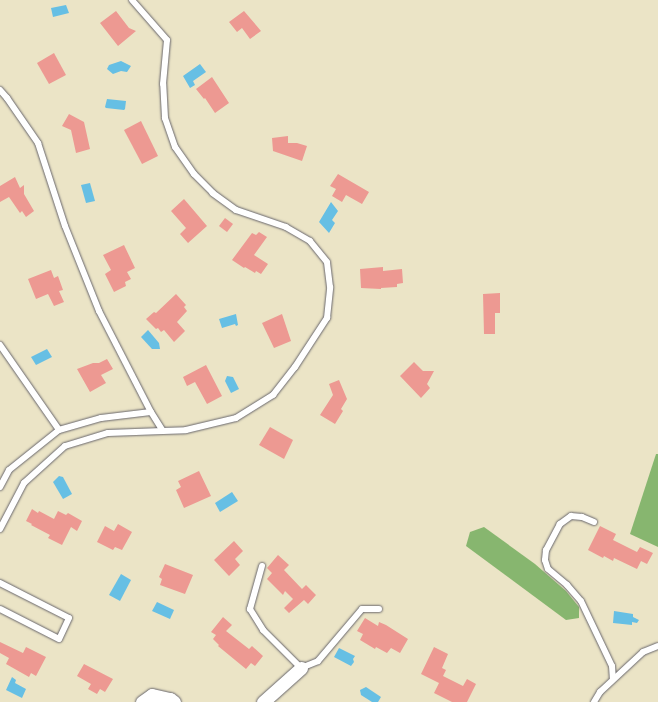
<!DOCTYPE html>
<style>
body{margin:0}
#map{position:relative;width:658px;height:702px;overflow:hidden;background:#ebe4c6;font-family:"Architects Daughter",sans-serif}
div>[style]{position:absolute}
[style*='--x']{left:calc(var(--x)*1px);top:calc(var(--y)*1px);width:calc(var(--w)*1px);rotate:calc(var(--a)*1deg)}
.forest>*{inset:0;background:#87b66f}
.water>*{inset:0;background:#66bfe4}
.building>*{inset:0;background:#ed9992}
.roads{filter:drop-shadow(0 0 1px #68666c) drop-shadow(0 0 1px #68666c)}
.service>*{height:6px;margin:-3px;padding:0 3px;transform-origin:3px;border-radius:3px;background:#fff}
.minor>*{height:13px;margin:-6.5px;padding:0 6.5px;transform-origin:6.5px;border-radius:6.5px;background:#fff}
span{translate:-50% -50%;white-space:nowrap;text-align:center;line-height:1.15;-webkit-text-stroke:3px #f7f3e8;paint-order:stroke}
</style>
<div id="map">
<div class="forest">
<div style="clip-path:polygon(656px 454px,658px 454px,658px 547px,630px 534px)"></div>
<div style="clip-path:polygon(484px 527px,535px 564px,566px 591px,579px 607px,579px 618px,566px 620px,466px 546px,470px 532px)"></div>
</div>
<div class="water">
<div style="clip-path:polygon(66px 5px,69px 13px,53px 17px,51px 8px)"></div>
<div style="clip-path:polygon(121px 61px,131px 66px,127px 72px,121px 71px,113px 74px,107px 69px,109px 65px)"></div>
<div style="clip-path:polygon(200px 64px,206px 72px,193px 81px,195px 85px,190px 88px,183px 76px)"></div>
<div style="clip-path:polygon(107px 99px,126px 101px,125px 109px,124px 110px,106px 108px,105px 107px)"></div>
<div style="clip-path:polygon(90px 183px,95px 201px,86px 203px,81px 185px)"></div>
<div style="clip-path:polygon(331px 202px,338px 211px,332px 220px,335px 223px,329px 233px,319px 222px)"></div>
<div style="clip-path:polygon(236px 314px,238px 325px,236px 326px,235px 324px,222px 328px,219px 319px)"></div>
<div style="clip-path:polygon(148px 330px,159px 343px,160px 349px,152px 349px,141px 337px)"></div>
<div style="clip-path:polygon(47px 349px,52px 357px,36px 365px,31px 357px)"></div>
<div style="clip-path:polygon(227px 376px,233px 377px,239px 389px,231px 393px,225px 381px)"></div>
<div style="clip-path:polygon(59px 476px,63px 477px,72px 494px,63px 499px,53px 482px)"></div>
<div style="clip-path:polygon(232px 492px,238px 501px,220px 512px,215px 503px)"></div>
<div style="clip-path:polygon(121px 574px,131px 580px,120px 601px,109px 595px)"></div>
<div style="clip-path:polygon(157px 602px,174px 610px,170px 619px,152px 611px)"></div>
<div style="clip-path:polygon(614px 611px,633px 614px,633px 617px,639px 620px,637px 623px,632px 622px,632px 625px,613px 623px)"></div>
<div style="clip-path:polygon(339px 648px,355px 656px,353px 659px,354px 662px,351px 666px,334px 657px)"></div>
<div style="clip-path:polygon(12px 677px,16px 680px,15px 683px,26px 689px,22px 698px,6px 690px)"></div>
<div style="clip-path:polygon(366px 687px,381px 697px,378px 702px,372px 702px,361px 695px,360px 690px)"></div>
</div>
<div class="building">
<div style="clip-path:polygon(116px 11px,129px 28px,136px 31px,118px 46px,100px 23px)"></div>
<div style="clip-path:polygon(244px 11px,261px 31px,250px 39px,242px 28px,237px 32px,229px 22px)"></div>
<div style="clip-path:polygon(54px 53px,66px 75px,49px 84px,37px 63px)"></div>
<div style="clip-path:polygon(212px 77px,229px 103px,215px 113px,205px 98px,204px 99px,196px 89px)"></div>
<div style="clip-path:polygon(69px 114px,84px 122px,90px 149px,76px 153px,71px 130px,62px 126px)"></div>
<div style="clip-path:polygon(141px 121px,158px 156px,142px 164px,124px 130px)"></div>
<div style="clip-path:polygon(288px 136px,288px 143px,297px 143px,307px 146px,302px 161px,273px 151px,272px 138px)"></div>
<div style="clip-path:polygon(338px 174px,369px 192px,362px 204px,346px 195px,342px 202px,332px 196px,336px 189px,330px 186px)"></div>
<div style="clip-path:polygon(15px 177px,20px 188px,24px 185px,24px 194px,34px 211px,26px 217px,22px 211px,20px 213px,9px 197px,0 202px,0 186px)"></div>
<div style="clip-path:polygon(184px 199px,207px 226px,188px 243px,180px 234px,186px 228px,171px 211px)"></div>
<div style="clip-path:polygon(225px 218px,233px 224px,227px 232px,219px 226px)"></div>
<div style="clip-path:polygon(259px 232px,267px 237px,254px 255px,268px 264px,261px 274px,256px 271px,255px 273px,245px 267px,244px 268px,232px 260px,252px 233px,256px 235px)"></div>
<div style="clip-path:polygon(124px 245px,135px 268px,127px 272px,131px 279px,125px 282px,126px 286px,114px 292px,105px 274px,111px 270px,103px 255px)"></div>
<div style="clip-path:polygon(383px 267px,383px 271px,402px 269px,403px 283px,397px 284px,397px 287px,381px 288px,381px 289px,361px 288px,360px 269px)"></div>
<div style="clip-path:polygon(51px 270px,54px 278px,58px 276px,63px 290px,59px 291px,64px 302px,54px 306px,48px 294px,36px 299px,28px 279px)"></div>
<div style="clip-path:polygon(500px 293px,500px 313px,495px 313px,495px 334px,484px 334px,483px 294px)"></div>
<div style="clip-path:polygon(176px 294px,186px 305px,184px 307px,187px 311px,177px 322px,185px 331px,174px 342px,164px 330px,161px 332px,158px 328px,156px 329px,146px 319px,154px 312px,156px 313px)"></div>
<div style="clip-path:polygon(282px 314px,291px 341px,274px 348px,262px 323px)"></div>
<div style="clip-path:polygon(107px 359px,113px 369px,101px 375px,106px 383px,90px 392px,77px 369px,93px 363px,99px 363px)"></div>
<div style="clip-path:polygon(414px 362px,423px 371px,434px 371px,427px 384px,430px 388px,421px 398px,400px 376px)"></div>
<div style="clip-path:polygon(206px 365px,222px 396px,207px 404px,195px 382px,187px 386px,183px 377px)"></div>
<div style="clip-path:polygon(339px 380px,347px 399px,341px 409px,343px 411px,335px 424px,320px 415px,333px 395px,329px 384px)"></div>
<div style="clip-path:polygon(270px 427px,293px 440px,284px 459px,259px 445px)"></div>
<div style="clip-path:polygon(199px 471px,211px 496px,184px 508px,176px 490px,181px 487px,178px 481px)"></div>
<div style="clip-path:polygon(32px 509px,38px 513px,39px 511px,54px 519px,58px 511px,66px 515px,68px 513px,82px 521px,77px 531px,71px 527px,62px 545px,48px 538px,50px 535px,31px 525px,32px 524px,26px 521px)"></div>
<div style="clip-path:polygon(118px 524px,132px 532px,122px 550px,115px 547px,113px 550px,97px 542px,105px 526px,114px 531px)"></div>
<div style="clip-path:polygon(600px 526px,616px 534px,613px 540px,637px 552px,640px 547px,653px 553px,647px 564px,641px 561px,637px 569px,614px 558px,613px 561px,604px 556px,603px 558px,588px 550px)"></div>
<div style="clip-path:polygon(234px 541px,243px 551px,235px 559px,240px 565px,229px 576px,214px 560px)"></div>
<div style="clip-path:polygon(278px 555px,289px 565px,284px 570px,302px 589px,306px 585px,316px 595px,308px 604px,304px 600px,289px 613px,284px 608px,293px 599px,285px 591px,283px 595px,267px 579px,272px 573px,267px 568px)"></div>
<div style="clip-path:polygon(165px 564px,193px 575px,185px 594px,160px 585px,162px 579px,159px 577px)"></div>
<div style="clip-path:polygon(223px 617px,232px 625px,226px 631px,249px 649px,252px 646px,263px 656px,255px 666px,251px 663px,246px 669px,218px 646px,219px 645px,213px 639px,216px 635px,211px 632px)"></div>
<div style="clip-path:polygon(365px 618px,378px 626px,379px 622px,386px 625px,408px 639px,400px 653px,391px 648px,387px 653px,376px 647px,375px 649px,360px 640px,363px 634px,357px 631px)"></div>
<div style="clip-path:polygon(0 642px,23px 653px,26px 647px,46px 657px,36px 676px,31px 673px,29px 677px,6px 664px,9px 658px,0 653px)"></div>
<div style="clip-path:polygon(434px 647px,448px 654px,442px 668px,446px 670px,443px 676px,463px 686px,467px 679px,476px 684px,467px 702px,452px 702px,434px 693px,439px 683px,421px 674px)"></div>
<div style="clip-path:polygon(84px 664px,113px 679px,105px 692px,100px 689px,97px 694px,88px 689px,91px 684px,77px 676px)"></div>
</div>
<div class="roads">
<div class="service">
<div style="--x:0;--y:90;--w:11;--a:49"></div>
<div style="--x:7;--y:98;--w:55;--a:55.4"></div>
<div style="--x:38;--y:143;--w:87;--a:72"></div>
<div style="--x:65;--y:226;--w:92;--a:68.2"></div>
<div style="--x:99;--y:311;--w:114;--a:62.8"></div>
<div style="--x:151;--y:412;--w:22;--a:58"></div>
<div style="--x:163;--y:431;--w:23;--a:-2"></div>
<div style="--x:186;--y:430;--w:51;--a:-13.5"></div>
<div style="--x:236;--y:418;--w:44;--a:-31.9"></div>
<div style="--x:273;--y:395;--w:36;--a:-52"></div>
<div style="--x:295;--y:367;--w:59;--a:-56.9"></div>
<div style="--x:327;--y:318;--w:31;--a:-84"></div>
<div style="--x:330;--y:287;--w:25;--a:-97"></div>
<div style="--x:327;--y:262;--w:27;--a:-129"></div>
<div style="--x:310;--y:241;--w:28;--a:-150"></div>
<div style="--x:286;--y:227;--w:53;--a:-161.2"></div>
<div style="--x:236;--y:210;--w:29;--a:-144"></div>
<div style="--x:213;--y:193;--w:27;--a:-135"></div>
<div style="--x:194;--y:174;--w:33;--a:-125"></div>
<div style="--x:175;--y:147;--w:31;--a:-109"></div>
<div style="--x:165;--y:118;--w:34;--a:-93"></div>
<div style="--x:163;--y:84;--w:44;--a:-84.8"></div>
<div style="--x:167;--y:40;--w:53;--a:-131.2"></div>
<div style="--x:0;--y:345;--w:103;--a:55.2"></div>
<div style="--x:0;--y:487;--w:19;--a:-62"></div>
<div style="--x:9;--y:470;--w:64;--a:-38.7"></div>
<div style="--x:59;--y:430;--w:44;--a:-15.9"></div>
<div style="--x:101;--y:418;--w:50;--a:-6.8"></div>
<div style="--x:594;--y:522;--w:13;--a:-157"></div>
<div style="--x:582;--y:517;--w:11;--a:-175"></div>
<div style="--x:571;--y:516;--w:14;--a:144"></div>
<div style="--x:560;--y:524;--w:30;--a:118"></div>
<div style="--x:546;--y:550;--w:10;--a:96"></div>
<div style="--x:545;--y:560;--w:9;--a:72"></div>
<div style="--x:548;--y:569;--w:25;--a:40"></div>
<div style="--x:567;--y:585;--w:21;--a:49"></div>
<div style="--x:581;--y:601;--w:72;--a:64.5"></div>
<div style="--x:612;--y:666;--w:13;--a:86"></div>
<div style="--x:0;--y:529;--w:52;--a:-62.4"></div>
<div style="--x:24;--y:483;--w:55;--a:-42.1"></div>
<div style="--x:65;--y:446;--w:45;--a:-16.8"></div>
<div style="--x:108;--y:433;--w:55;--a:-2.1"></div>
<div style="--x:262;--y:566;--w:45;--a:105.6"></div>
<div style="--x:250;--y:609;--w:25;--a:58"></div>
<div style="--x:263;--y:630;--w:54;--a:45"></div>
<div style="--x:301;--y:668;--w:18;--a:-22"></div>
<div style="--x:318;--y:661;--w:68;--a:-49.8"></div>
<div style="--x:362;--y:609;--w:17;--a:0"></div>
<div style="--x:0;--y:583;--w:77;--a:26.9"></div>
<div style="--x:69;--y:618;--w:23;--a:115"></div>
<div style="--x:59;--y:639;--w:66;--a:-153"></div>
<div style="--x:594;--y:702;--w:12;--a:-59"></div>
<div style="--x:600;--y:692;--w:59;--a:-42.9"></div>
<div style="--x:643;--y:652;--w:16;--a:-22"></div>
</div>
<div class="minor">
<div style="--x:142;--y:702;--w:12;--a:-35"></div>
<div style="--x:152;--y:695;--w:18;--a:13"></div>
<div style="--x:170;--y:699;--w:5;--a:37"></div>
<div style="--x:263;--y:702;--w:51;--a:-41.8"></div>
</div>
</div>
</div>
